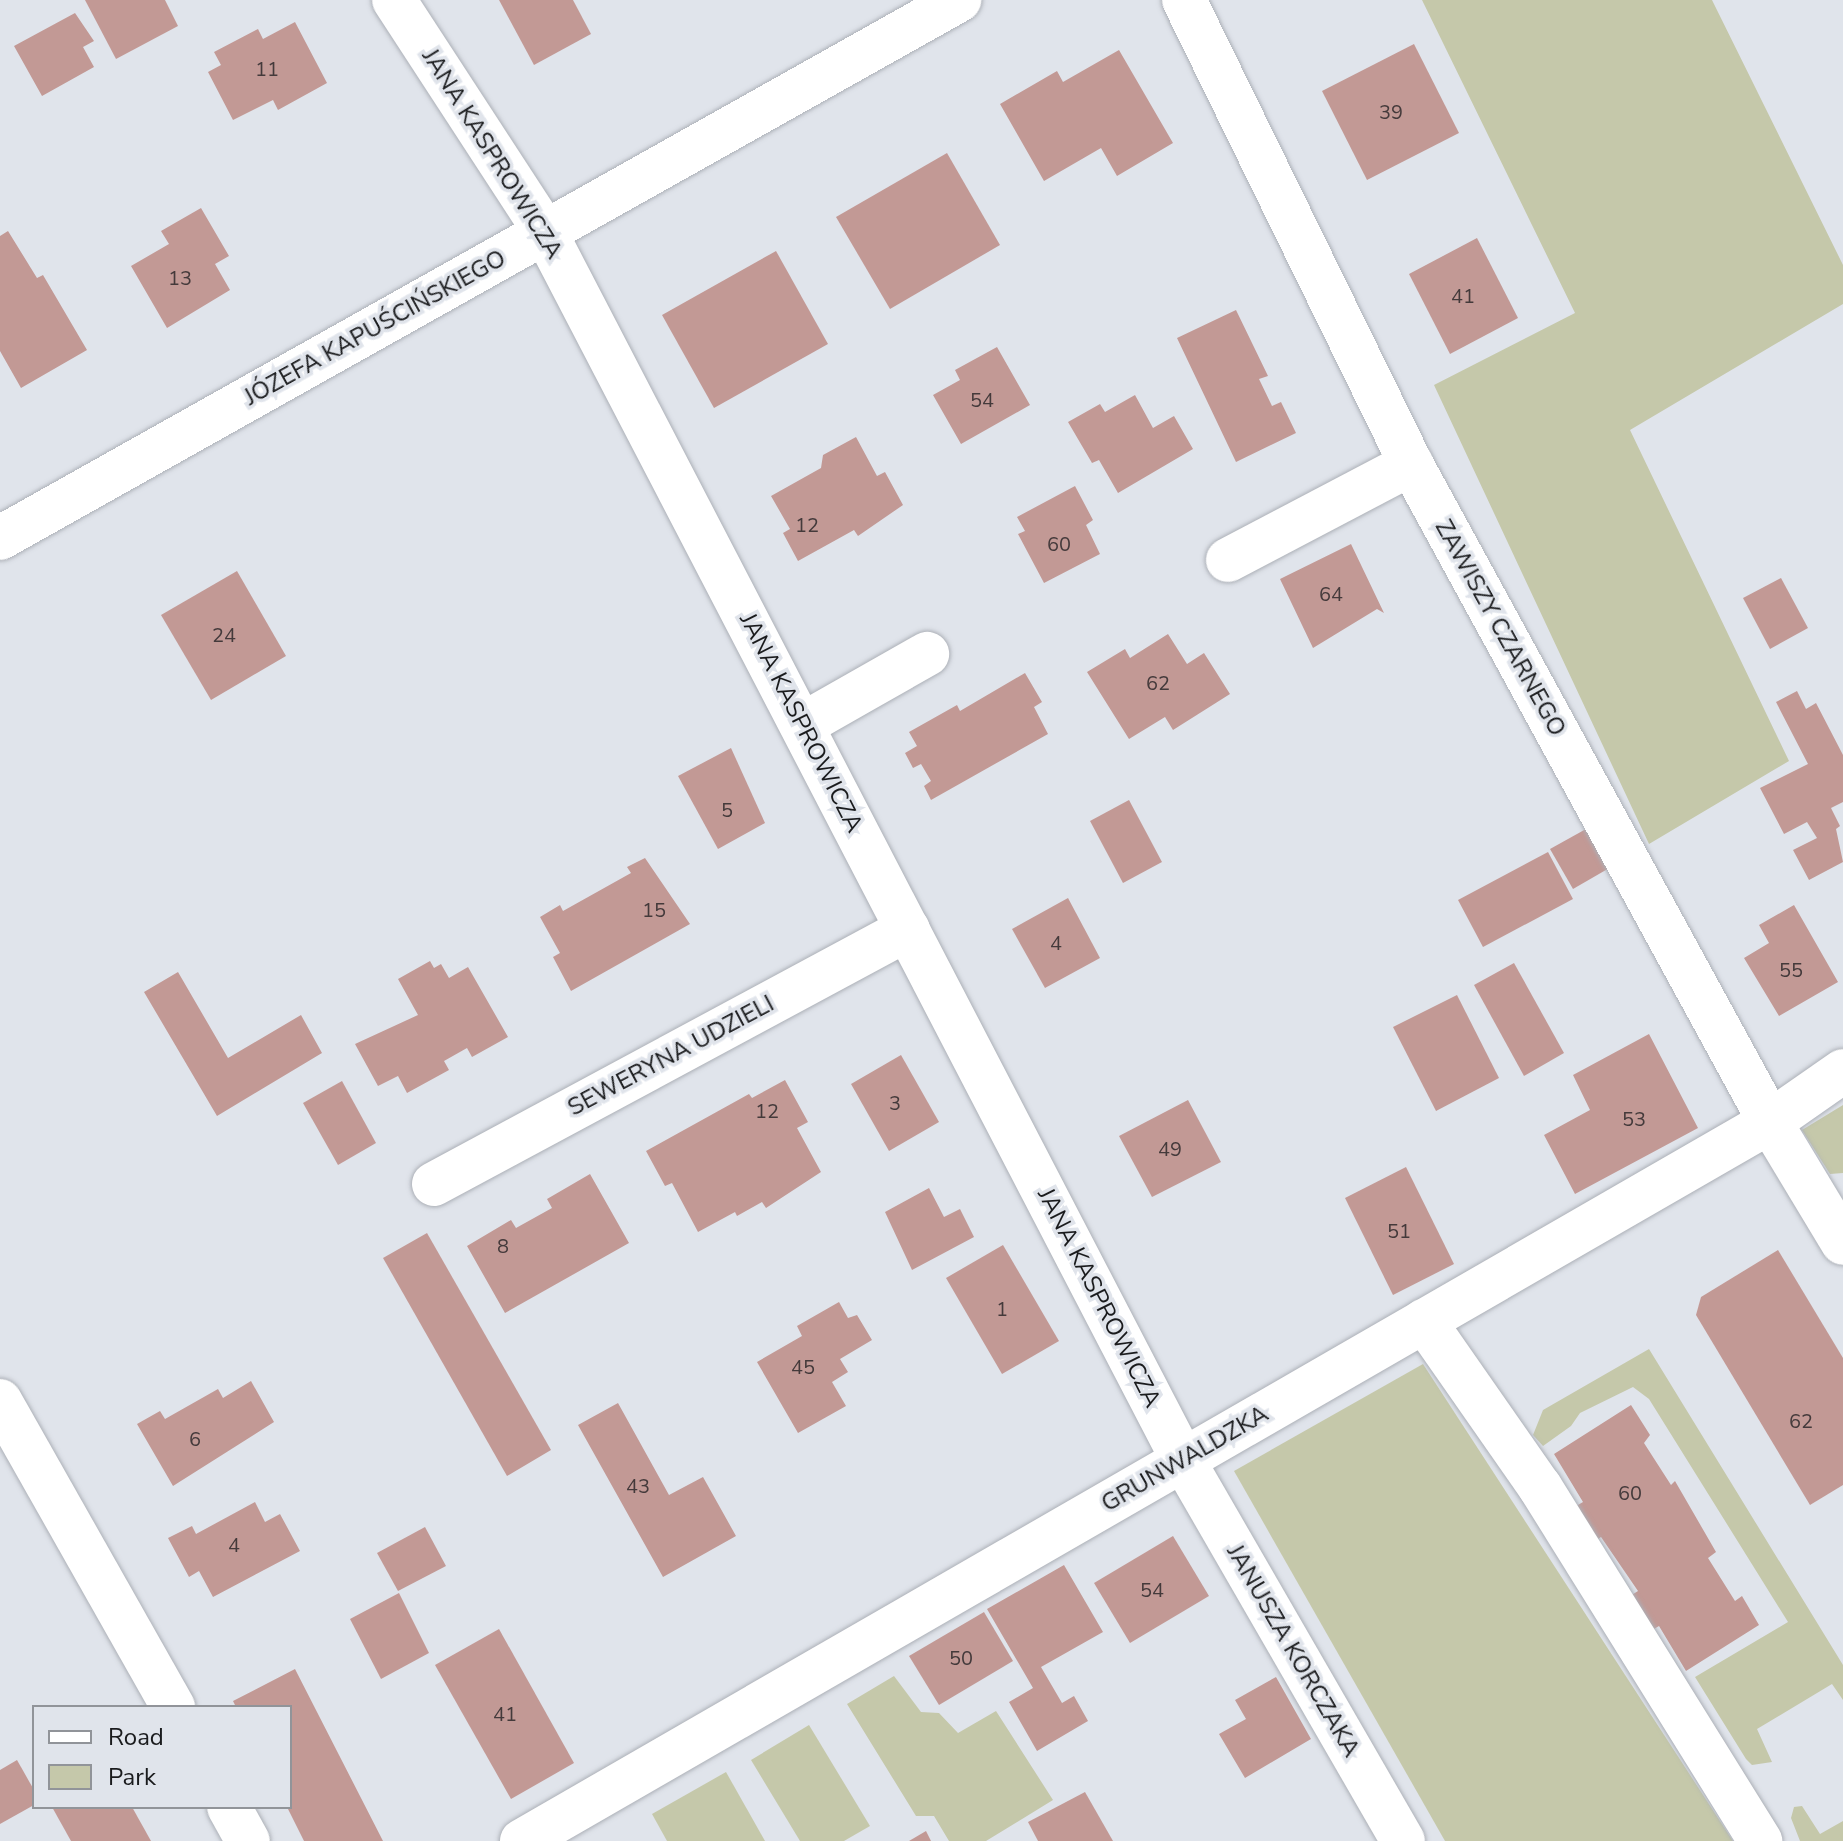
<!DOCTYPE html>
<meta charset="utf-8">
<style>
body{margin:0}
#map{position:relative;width:1843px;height:1841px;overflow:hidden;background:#e0e4eb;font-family:"Nunito Sans",sans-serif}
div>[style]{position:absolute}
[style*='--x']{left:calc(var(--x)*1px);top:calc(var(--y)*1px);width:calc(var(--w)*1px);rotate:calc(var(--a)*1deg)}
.green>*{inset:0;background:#c5c8aa}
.building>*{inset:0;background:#c29995}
.roads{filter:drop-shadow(0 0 2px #acb0b7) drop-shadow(0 0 2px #acb0b7)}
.minor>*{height:44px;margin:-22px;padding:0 22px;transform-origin:22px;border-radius:22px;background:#fff}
span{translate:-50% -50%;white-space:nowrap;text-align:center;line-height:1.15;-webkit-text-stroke:7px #e0e4eb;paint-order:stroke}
.number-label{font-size:20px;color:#443a3b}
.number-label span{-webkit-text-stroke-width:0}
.street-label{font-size:24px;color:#1a1b1d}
.legend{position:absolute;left:32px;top:1705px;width:260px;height:104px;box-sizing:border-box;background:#e0e4eb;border:2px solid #919499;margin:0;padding:10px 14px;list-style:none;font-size:24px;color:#1a1b1d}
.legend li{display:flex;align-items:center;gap:16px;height:40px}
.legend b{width:40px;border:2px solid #919499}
</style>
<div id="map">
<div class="green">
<div style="clip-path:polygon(1422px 0,1712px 0,1843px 265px,1843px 304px,1630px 430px,1789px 761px,1649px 844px,1434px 385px,1575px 313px)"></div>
<div style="clip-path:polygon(1843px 1105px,1843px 1173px,1830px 1174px,1802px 1130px)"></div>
<div style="clip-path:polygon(1649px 1349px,1843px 1665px,1843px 1700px,1832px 1684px,1757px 1729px,1772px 1762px,1752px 1765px,1746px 1759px,1695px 1677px,1788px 1622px,1649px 1399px,1633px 1387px,1580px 1413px,1571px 1426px,1543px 1446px,1533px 1435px,1543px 1410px)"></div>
<div style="clip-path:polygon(1423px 1364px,1733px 1841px,1445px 1841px,1234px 1471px)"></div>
<div style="clip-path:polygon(894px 1676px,921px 1712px,939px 1713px,958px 1733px,996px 1711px,1053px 1800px,986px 1841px,949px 1841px,934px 1816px,916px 1816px,847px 1704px)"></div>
<div style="clip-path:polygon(809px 1725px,870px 1826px,844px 1841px,800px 1841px,751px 1760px)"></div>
<div style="clip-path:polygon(726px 1772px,765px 1841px,667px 1841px,652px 1814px)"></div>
<div style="clip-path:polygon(1802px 1806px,1820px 1834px,1843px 1821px,1843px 1841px,1800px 1841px,1791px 1818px,1794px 1807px)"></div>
</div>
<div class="building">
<div style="clip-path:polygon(85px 0,165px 0,178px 26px,116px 59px)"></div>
<div style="clip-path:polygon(499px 0,573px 0,591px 34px,534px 65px)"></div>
<div style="clip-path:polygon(75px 13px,94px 41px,83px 47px,94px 67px,42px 96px,14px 46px)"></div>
<div style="clip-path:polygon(295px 22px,327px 83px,278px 110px,273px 100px,233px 120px,208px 72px,221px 65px,214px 52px,258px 29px,263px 39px)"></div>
<div style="clip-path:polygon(1414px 44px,1459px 133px,1367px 180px,1322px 91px)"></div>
<div style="clip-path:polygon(1119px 50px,1173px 143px,1117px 176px,1101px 148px,1044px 181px,1000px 104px,1057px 71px,1063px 82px)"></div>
<div style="clip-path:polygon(947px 153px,1000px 245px,890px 309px,836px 217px)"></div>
<div style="clip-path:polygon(201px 208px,229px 256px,215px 264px,230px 290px,167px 328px,131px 266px,169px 244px,161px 231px)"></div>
<div style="clip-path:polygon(8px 231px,37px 278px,43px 275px,87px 350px,21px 388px,0 351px,0 236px)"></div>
<div style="clip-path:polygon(1477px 238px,1518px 318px,1450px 354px,1409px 274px)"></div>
<div style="clip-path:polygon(776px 251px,828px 344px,714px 408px,662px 315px)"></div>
<div style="clip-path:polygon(1236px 310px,1268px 376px,1259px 379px,1272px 406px,1281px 402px,1296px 433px,1236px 462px,1177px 338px)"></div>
<div style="clip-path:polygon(997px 347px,1030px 405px,961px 444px,933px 395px,960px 380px,955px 370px)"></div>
<div style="clip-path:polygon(1135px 395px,1153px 428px,1174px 416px,1193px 449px,1118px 493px,1099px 460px,1092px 463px,1068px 422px,1100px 404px,1105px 412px)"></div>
<div style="clip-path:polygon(856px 437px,877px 476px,885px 472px,903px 505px,858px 536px,854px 530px,798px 561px,783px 533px,790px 529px,771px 496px,821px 468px,823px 455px)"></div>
<div style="clip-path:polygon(1075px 486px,1093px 520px,1086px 525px,1100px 554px,1044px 583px,1018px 534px,1025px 531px,1017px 517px)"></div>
<div style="clip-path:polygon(1351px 544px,1384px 613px,1377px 609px,1313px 648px,1280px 579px)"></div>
<div style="clip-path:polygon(237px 571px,286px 656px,211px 700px,161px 615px)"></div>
<div style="clip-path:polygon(1781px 578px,1808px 628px,1770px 649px,1743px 598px)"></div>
<div style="clip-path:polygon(1168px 634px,1187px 664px,1204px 653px,1230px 694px,1173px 730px,1165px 717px,1129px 739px,1087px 672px,1125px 649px,1130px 658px)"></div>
<div style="clip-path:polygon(1025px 673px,1042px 702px,1034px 707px,1048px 734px,931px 800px,924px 786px,931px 781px,921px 764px,913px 768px,905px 753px,917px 746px,909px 732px,957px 705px,960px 711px)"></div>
<div style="clip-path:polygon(1797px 691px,1806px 709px,1816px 703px,1843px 755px,1843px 802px,1831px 808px,1840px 826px,1836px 829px,1843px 862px,1809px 880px,1793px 850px,1817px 838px,1807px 822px,1784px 834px,1760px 788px,1808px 764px,1776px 702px)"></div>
<div style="clip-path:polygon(731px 748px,765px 823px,718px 849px,678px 776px)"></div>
<div style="clip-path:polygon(1129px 800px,1162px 862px,1123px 883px,1090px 821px)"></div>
<div style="clip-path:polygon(1595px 824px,1618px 863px,1573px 889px,1550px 849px)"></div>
<div style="clip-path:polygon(1548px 852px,1573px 899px,1483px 947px,1458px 900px)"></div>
<div style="clip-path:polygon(645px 858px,690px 924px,571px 991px,553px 957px,560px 953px,540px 917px,560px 905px,563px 911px,631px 873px,627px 867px)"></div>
<div style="clip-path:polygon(1068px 898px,1100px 958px,1045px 988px,1012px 929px)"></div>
<div style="clip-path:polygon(1794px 905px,1838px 982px,1779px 1016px,1744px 958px,1769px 943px,1759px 925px)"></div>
<div style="clip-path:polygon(430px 961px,434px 968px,441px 964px,449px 978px,468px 967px,508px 1037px,472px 1057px,467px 1048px,444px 1061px,449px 1070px,407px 1093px,398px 1076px,378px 1086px,355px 1044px,418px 1015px,398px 979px)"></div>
<div style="clip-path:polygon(1514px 963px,1564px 1053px,1524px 1076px,1474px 985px)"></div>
<div style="clip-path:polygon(178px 972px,228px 1058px,301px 1015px,322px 1053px,217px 1116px,144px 992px)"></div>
<div style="clip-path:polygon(1457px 995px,1499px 1078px,1436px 1111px,1393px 1027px)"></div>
<div style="clip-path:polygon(1649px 1034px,1698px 1128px,1575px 1194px,1544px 1135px,1590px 1110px,1573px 1075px)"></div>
<div style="clip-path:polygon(901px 1055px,939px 1122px,889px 1151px,851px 1084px)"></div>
<div style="clip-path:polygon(785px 1080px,808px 1122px,797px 1128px,821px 1172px,766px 1208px,762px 1202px,737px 1216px,735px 1212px,698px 1232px,672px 1183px,665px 1186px,646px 1151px,749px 1094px,752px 1098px)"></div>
<div style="clip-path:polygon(342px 1081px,376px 1143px,338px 1165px,303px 1103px)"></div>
<div style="clip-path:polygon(1188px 1100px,1221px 1162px,1152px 1197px,1119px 1136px)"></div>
<div style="clip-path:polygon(1406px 1167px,1454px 1264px,1393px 1295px,1345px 1198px)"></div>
<div style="clip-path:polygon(590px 1174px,629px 1243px,505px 1313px,467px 1246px,511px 1220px,516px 1228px,552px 1208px,547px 1199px)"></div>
<div style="clip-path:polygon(929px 1188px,944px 1217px,960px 1209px,974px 1237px,912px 1270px,885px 1212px)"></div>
<div style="clip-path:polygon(427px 1233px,551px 1450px,507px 1476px,383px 1258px)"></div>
<div style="clip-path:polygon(1003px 1245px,1059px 1341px,1002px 1374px,946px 1278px)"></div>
<div style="clip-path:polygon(1778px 1250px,1843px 1358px,1843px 1485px,1810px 1505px,1696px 1315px,1701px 1297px)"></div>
<div style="clip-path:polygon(839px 1302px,848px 1318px,857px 1315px,872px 1340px,840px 1359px,848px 1372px,832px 1382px,846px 1406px,798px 1433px,757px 1362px,802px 1336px,797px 1326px)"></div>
<div style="clip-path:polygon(251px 1381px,274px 1422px,173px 1486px,137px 1424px,160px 1411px,165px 1419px,218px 1389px,223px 1398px)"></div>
<div style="clip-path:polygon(618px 1403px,669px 1495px,703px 1477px,736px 1536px,663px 1577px,578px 1425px)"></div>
<div style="clip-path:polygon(1631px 1405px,1650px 1435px,1644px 1443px,1671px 1485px,1675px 1481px,1716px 1552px,1708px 1558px,1735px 1601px,1742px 1596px,1759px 1625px,1686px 1671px,1659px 1626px,1647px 1633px,1627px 1598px,1638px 1591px,1601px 1537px,1594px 1542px,1573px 1508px,1583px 1502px,1554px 1454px)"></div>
<div style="clip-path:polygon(255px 1502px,265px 1522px,280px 1514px,300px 1551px,213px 1597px,199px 1571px,189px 1577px,168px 1538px,192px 1526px,196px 1534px)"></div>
<div style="clip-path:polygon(425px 1527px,446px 1566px,398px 1591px,377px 1553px)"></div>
<div style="clip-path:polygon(1173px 1536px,1209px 1596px,1130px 1643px,1094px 1583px)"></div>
<div style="clip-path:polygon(1064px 1565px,1103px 1632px,1041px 1667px,1062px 1703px,1074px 1696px,1088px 1721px,1037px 1751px,1009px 1702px,1033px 1688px,987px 1609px)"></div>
<div style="clip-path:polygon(399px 1593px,429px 1653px,381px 1679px,350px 1619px)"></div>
<div style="clip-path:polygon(984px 1612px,1013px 1661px,939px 1705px,909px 1656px)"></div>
<div style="clip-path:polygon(499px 1629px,574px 1763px,511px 1799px,435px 1665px)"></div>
<div style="clip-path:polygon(295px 1669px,383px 1841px,304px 1841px,287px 1807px,290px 1707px,236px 1707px,233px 1701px)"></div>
<div style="clip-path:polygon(1276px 1677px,1311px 1739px,1245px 1778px,1219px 1734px,1246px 1719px,1235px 1700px)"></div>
<div style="clip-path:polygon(17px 1760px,34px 1790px,34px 1805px,0 1824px,0 1770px)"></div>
<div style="clip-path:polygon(1085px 1792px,1113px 1841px,1038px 1841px,1028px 1822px)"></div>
<div style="clip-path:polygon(52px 1807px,132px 1807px,151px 1841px,71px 1841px)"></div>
<div style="clip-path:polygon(926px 1831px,931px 1841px,909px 1841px)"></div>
</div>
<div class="roads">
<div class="minor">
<div style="--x:394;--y:0;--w:277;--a:56.9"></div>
<div style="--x:545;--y:232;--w:1384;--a:62.55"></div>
<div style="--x:1183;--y:1460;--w:440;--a:60"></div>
<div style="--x:1184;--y:0;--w:517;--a:63.93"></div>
<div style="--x:1411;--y:464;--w:750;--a:61.38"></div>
<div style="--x:1770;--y:1122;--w:141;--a:58.9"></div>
<div style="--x:0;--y:538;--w:1100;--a:-29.29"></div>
<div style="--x:1228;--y:560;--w:207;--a:-27.7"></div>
<div style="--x:802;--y:725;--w:144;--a:-29.6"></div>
<div style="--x:434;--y:1184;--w:538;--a:-28.28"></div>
<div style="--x:1424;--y:1321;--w:203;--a:55.1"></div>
<div style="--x:1540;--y:1487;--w:417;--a:58.1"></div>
<div style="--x:0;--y:1401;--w:352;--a:60.5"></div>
<div style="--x:229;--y:1807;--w:39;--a:61"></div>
<div style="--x:522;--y:1841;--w:1440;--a:-29.95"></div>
<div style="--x:1770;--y:1122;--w:89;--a:-34.9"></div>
</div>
</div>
<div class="number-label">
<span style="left:267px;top:69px">11</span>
<span style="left:1391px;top:112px">39</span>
<span style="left:180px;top:278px">13</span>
<span style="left:1463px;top:296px">41</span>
<span style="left:982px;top:400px">54</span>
<span style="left:807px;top:525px">12</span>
<span style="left:1059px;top:544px">60</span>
<span style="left:1331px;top:594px">64</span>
<span style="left:224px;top:635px">24</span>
<span style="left:1158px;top:683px">62</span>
<span style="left:727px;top:810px">5</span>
<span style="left:654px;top:910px">15</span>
<span style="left:1056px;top:943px">4</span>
<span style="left:1791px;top:970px">55</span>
<span style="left:895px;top:1103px">3</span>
<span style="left:767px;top:1111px">12</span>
<span style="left:1634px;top:1119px">53</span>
<span style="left:1170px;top:1149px">49</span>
<span style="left:1399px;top:1231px">51</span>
<span style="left:503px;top:1246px">8</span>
<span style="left:1002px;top:1309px">1</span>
<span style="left:803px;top:1367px">45</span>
<span style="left:1801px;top:1421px">62</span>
<span style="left:195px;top:1439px">6</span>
<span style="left:638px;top:1486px">43</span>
<span style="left:1630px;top:1493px">60</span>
<span style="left:234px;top:1545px">4</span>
<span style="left:1152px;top:1590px">54</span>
<span style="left:961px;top:1658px">50</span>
<span style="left:505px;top:1714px">41</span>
</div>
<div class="street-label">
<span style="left:492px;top:154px;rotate:58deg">JANA KASPROWICZA</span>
<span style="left:375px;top:328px;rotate:-29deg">JÓZEFA KAPUŚCIŃSKIEGO</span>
<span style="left:1500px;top:628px;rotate:61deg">ZAWISZY CZARNEGO</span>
<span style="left:801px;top:723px;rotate:63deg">JANA KASPROWICZA</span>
<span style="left:671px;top:1056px;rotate:-28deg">SEWERYNA UDZIELI</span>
<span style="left:1099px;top:1298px;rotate:63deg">JANA KASPROWICZA</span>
<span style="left:1185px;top:1459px;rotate:-30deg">GRUNWALDZKA</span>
<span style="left:1293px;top:1651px;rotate:60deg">JANUSZA KORCZAKA</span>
</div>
<ul class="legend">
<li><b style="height:10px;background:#fff"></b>Road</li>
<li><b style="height:22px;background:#c5c8aa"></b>Park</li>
</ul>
</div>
